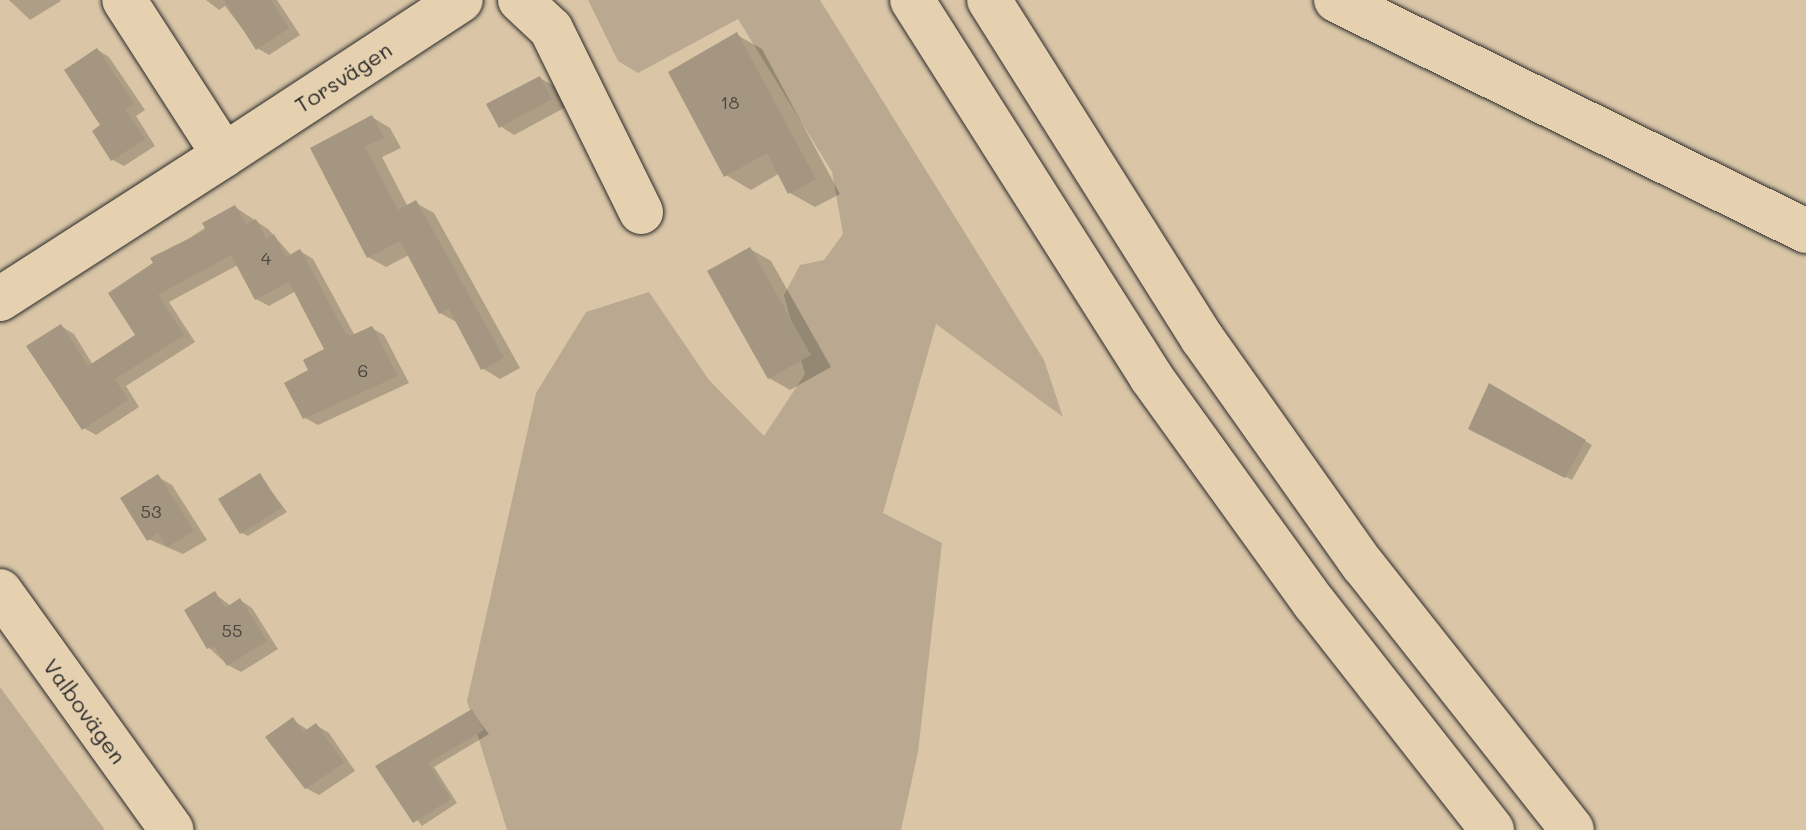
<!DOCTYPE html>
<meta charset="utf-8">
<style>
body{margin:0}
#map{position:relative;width:1806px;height:830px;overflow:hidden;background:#dac6a7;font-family:Mali,sans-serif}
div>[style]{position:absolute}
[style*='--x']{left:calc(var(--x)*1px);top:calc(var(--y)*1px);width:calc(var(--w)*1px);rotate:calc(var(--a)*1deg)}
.green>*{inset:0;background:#baa990}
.shadow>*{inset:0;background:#0003}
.building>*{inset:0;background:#a49681}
.roads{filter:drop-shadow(0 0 2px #2b2b2b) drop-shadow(0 0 2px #2b2b2b)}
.minor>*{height:44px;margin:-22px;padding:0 22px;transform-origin:22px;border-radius:22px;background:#e5d0af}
.major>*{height:44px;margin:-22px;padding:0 22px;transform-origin:22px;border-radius:22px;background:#e5d0af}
.highway>*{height:44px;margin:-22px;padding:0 22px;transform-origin:22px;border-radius:22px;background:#e5d0af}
span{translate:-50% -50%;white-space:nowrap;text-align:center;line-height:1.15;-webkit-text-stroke:6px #e5d0af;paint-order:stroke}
.number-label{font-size:18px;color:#494640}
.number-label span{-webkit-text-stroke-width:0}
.street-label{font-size:22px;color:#2b2b2b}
</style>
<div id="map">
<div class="green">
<div style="clip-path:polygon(588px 0,820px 0,1044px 360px,1063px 417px,936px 324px,883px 513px,942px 543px,918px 752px,901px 830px,507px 830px,467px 701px,536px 393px,586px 312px,649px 292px,709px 380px,764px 436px,805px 374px,784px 295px,800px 265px,824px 260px,843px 234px,832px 172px,738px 19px,638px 73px,618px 61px)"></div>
<div style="clip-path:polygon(0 687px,105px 830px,0 830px)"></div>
</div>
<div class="shadow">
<div style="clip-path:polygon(9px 0,60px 0,61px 1px,30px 20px)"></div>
<div style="clip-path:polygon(206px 0,277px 0,300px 35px,269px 55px,257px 48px,225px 6px,219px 10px)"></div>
<div style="clip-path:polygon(737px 35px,762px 49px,840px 194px,815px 207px,790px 193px,780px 173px,751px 190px,726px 175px)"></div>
<div style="clip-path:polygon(98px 50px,109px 57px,145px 110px,136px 116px,155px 146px,124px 166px,113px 160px,103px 126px)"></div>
<div style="clip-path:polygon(540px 78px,554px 86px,566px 107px,514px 135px,500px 126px)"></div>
<div style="clip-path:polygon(372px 117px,390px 128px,401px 148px,382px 157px,408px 207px,416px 203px,434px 213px,520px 368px,500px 379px,482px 368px,458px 323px,440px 313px,409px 255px,386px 267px,368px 257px,312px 149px)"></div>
<div style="clip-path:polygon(235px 207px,268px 229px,292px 256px,300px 251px,313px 259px,355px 336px,372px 328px,384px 335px,409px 383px,318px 425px,305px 418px,311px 371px,327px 350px,296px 291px,269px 306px,256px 299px,238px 265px,169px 302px,195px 342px,126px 386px,139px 407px,96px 435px,84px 428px,61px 326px,74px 334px,93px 365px,138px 335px,110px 293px)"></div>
<div style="clip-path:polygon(750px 249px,771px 261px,831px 367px,790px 390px,769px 378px)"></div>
<div style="clip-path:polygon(1490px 386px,1592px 445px,1572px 480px,1471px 428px)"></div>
<div style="clip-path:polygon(260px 476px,287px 512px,248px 536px,242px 533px)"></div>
<div style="clip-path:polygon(158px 477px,172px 485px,207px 540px,183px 554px,148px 539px)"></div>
<div style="clip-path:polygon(215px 594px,231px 606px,240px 600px,252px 608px,278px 649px,241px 672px,228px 665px,209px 648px)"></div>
<div style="clip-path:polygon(472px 712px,489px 734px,434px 767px,457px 803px,422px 826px,378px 766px)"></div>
<div style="clip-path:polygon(293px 720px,308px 730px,316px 725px,329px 733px,355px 771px,319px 795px,306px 788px)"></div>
</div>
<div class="building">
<div style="clip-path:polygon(224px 0,271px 0,289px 28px,256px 50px)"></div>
<div style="clip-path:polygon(737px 32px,816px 179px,788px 194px,767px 153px,724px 177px,668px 72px)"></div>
<div style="clip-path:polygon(97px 48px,134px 104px,125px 109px,145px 139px,111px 161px,92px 131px,100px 125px,64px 70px)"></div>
<div style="clip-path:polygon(540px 76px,552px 99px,499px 128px,486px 104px)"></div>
<div style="clip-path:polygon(372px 115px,384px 137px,365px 147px,398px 210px,416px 200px,504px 358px,481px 370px,449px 309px,439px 314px,400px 241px,367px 258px,310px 148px)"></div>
<div style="clip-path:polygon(235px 205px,246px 224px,256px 219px,266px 239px,274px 234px,286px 257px,300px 249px,345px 332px,350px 336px,372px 326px,398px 376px,303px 419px,284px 383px,308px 370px,303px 360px,324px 349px,289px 282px,255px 300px,231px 255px,158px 295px,184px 335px,115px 379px,128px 400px,82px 430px,26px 346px,61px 324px,88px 366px,135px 335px,108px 293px,153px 263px,150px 258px,206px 230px,202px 223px)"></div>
<div style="clip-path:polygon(750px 247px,811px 355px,768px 379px,707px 271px)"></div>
<div style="clip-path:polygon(1489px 383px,1586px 440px,1565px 478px,1468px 429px)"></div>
<div style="clip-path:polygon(260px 473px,282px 508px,240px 534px,218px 499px)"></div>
<div style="clip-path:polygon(158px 474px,194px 531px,167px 547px,158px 533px,147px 541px,120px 498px)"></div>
<div style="clip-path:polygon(215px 591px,225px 608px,240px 598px,267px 641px,227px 666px,214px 646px,207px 649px,184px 610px)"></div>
<div style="clip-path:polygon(472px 709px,484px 730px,428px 763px,451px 799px,413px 823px,375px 766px)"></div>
<div style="clip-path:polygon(293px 717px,303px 732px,316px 723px,344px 763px,305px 789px,265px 737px)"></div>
</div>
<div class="roads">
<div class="minor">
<div style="--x:520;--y:0;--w:42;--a:43.1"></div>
<div style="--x:551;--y:29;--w:204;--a:63.8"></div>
<div style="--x:1336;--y:0;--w:524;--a:26.17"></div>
<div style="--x:224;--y:155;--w:283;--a:-33.2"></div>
<div style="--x:0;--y:299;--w:266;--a:-32.7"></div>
<div style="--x:224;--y:155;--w:184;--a:-122.8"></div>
</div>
<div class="major">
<div style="--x:0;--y:591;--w:294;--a:54.3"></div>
</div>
<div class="highway">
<div style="--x:912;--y:0;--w:446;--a:57.6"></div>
<div style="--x:1151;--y:377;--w:280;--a:54.2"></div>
<div style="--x:1315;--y:604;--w:287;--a:51.9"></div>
<div style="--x:989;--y:0;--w:400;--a:57.8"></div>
<div style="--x:1202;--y:338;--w:278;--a:54.7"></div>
<div style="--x:1363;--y:565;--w:337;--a:51.7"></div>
</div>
</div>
<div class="number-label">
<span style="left:730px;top:102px">18</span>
<span style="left:266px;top:258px">4</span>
<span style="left:363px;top:370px">6</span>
<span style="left:151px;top:511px">53</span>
<span style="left:232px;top:630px">55</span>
</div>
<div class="street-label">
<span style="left:343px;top:77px;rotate:-33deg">Torsvägen</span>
<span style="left:85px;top:711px;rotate:54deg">Valbovägen</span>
</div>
</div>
